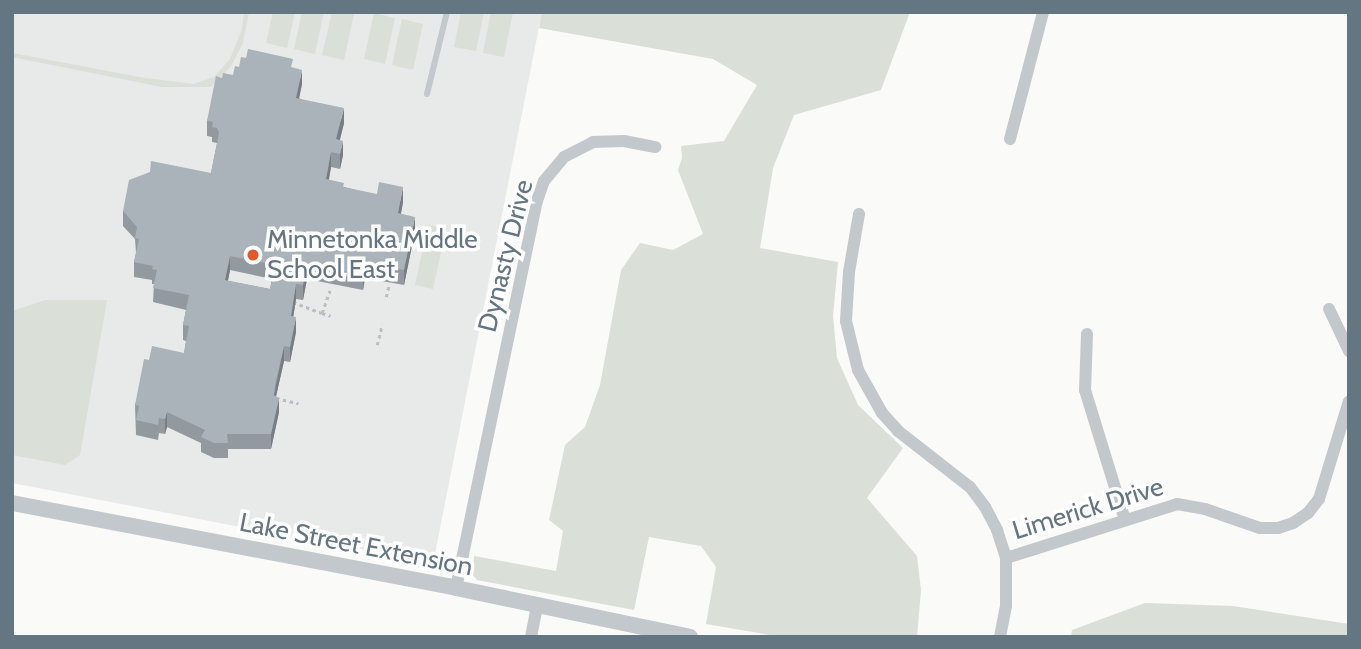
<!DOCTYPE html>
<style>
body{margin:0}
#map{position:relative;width:1361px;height:649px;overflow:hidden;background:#fafaf8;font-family:Cabin,sans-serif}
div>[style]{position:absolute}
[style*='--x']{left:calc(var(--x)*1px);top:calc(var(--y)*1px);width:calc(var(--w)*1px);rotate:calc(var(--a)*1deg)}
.built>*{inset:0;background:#e8e9e9}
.green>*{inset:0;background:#dadfd7}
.path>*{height:2.5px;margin-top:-1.25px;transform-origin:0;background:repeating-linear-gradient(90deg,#bbbfc2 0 3.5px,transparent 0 7px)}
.service>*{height:6px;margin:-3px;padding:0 3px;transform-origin:3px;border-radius:3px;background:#c3c8cc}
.minor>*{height:12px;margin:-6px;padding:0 6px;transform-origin:6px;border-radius:6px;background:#c3c8cc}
.tertiary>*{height:16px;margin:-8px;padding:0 8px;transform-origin:8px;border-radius:8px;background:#c3c8cc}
.wall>*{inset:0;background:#929a9f}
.shaded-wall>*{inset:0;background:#777d82}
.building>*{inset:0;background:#aab3b9}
.dots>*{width:19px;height:19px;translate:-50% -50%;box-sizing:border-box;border:4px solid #fff;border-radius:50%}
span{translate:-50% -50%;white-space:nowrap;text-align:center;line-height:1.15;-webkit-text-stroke:7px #fff;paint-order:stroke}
.poi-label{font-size:26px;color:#657683}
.left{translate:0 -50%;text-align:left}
.street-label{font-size:26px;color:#657683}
.frame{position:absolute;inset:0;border:14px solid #657683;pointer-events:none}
</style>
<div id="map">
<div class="built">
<div style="clip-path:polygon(12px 12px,542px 12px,433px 564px,12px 483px)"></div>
</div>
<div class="green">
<div style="clip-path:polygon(244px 12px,249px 12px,243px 43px,231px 66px,211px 87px,162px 87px,12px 57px,12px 53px,145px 78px,194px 84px,214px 77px,230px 59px,242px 29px)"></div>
<div style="clip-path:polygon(273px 12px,295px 12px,287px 48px,266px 43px)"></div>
<div style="clip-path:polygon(302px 12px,324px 12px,315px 54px,294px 49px)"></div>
<div style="clip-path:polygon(332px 12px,354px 14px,344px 60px,322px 55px)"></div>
<div style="clip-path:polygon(461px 12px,484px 12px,476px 51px,454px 47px)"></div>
<div style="clip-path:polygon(491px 12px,513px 12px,504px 57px,483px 53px)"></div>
<div style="clip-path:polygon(542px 12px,910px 12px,881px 90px,794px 115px,773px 168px,760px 248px,838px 262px,833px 316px,837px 358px,858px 405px,903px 448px,867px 498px,917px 556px,921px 590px,917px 637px,781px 637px,706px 624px,716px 567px,701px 546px,649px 537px,634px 610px,477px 580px,473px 575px,474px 556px,556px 571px,563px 531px,549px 520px,565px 445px,585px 427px,600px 385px,621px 270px,640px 243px,673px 250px,703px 234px,678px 170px,682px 158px,681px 146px,724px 141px,757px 85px,713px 59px,539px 28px)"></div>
<div style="clip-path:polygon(374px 13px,395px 18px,385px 64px,364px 59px)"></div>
<div style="clip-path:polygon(402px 19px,423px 24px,413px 70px,392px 65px)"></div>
<div style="clip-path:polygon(428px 225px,446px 229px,433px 289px,415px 285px)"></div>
<div style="clip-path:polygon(45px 300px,107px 300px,80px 455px,65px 465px,12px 455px,12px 311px)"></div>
<div style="clip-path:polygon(1145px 603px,1233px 606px,1349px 624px,1349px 637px,1071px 637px,1072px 630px)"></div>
</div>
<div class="path">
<div style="--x:386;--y:297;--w:12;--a:-76"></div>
<div style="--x:293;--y:302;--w:31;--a:21"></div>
<div style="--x:322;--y:313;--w:24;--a:-71"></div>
<div style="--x:322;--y:313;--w:9;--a:18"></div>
<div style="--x:377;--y:345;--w:21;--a:-76"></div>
<div style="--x:276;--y:398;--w:23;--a:13"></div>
</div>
<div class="service">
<div style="--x:427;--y:94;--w:84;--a:-76.3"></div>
</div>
<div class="minor">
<div style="--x:1010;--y:139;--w:131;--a:-75.4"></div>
<div style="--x:859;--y:214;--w:59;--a:99.8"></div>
<div style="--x:849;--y:272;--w:49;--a:93.5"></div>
<div style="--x:846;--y:321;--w:50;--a:76.2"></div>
<div style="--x:858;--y:370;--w:49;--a:60.8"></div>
<div style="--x:882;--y:413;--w:24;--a:48"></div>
<div style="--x:898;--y:431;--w:91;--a:37.9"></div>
<div style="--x:970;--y:487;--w:25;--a:53"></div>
<div style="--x:985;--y:507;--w:26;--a:62"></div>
<div style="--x:997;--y:530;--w:29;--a:72"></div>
<div style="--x:1006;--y:558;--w:48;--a:90"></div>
<div style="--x:1006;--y:606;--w:32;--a:101"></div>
<div style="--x:1329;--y:309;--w:47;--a:64.5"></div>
<div style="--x:1087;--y:334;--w:56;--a:92"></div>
<div style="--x:1085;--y:390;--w:136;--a:72.9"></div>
<div style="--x:1006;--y:558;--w:179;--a:-17.5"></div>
<div style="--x:1177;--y:504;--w:28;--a:10"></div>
<div style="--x:1205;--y:509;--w:58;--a:19.1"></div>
<div style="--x:1260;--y:528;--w:18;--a:0"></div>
<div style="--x:1278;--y:528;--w:16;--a:-18"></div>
<div style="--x:1293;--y:523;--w:18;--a:-34"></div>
<div style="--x:1308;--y:513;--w:18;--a:-52"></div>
<div style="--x:1319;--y:499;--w:102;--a:-73"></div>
<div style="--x:456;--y:588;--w:395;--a:-78.2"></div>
<div style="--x:537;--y:201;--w:21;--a:-71"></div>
<div style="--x:544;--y:181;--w:31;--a:-50"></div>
<div style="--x:564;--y:157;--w:33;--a:-27"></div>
<div style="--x:593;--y:142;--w:31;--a:-2"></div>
<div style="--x:624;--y:141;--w:32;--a:11"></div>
<div style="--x:531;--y:637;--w:31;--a:-79"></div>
</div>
<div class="tertiary">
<div style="--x:12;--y:503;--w:452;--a:10.8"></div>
<div style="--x:456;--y:588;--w:239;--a:11.8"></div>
</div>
<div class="wall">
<div style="clip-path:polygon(evenodd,239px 67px,293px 68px,302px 84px,299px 98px,344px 123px,340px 140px,343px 155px,340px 169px,331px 167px,329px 180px,344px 187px,403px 202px,401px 214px,415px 231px,404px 285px,365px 278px,363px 290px,307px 279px,303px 300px,296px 299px,293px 317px,296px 332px,290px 362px,284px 361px,276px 396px,279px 412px,271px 449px,228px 449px,228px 458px,214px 458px,201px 452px,201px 443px,167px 427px,165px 434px,159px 433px,158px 440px,136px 435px,135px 405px,149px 360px,184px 353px,186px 341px,183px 340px,183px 325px,186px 310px,153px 302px,154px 284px,152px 284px,152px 280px,134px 277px,134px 262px,136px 253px,135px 239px,123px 226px,123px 211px,211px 173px,217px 143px,212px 142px,212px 137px,207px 136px,207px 121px,222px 78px,233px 75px,239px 67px,230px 270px,272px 279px,270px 289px,228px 281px,230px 270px)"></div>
</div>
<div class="shaded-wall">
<div style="clip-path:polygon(302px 70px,302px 84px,296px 113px,296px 98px)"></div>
<div style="clip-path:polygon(344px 108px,344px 123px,336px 154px,336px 139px)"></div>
<div style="clip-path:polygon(343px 141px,343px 155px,340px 169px,340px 154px)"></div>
<div style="clip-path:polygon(331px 152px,331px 167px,326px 194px,326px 179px)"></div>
<div style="clip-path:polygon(403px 187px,403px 202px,398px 228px,398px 213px)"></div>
<div style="clip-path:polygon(415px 217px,415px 231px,404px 285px,404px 270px)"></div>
<div style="clip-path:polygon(230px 256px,230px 270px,225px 295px,225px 280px)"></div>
<div style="clip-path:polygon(365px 263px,365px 278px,363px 290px,363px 275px)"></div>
<div style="clip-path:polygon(307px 264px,307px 279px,303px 300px,303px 285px)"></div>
<div style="clip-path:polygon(296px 284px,296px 299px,291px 331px,291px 316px)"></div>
<div style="clip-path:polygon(296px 317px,296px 332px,290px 362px,290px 347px)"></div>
<div style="clip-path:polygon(284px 346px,284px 361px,275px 401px,274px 395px)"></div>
<div style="clip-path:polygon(279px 398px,279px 412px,271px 449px,271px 434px)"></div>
<div style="clip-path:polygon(167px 412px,167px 427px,165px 434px,165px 419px)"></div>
</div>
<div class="building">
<div style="clip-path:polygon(evenodd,248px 49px,293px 59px,291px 67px,302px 70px,296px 98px,344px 108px,336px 139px,343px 141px,340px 154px,331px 152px,326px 179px,344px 183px,343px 187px,377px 194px,379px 182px,403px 187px,398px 213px,415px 217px,404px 270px,365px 263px,363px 275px,307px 264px,303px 285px,296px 284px,291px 316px,296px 317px,290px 347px,284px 346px,275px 386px,274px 395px,279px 398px,271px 434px,227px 434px,228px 443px,214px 443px,201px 437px,205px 430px,167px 412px,165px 419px,159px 418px,158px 425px,136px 420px,139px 406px,135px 405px,144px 359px,149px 360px,152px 346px,184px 353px,189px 326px,183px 325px,189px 295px,153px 288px,157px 270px,152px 269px,153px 266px,134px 262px,139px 239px,135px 238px,137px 227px,123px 211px,129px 180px,150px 172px,151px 161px,211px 173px,219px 133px,217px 128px,212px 127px,213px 122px,207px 121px,216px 76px,222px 78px,223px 73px,233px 75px,235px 66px,239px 67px,241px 57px,246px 58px,248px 49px,230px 256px,275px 265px,270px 289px,225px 280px,230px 256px)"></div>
</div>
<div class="dots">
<div style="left:253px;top:255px;background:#e4572e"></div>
</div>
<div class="poi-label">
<span class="left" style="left:267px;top:255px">Minnetonka Middle<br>School East</span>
</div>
<div class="street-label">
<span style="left:506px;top:256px;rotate:-76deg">Dynasty Drive</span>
<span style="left:1088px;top:509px;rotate:-17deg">Limerick Drive</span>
<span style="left:356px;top:545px;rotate:11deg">Lake Street Extension</span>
</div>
<div class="frame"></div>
</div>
